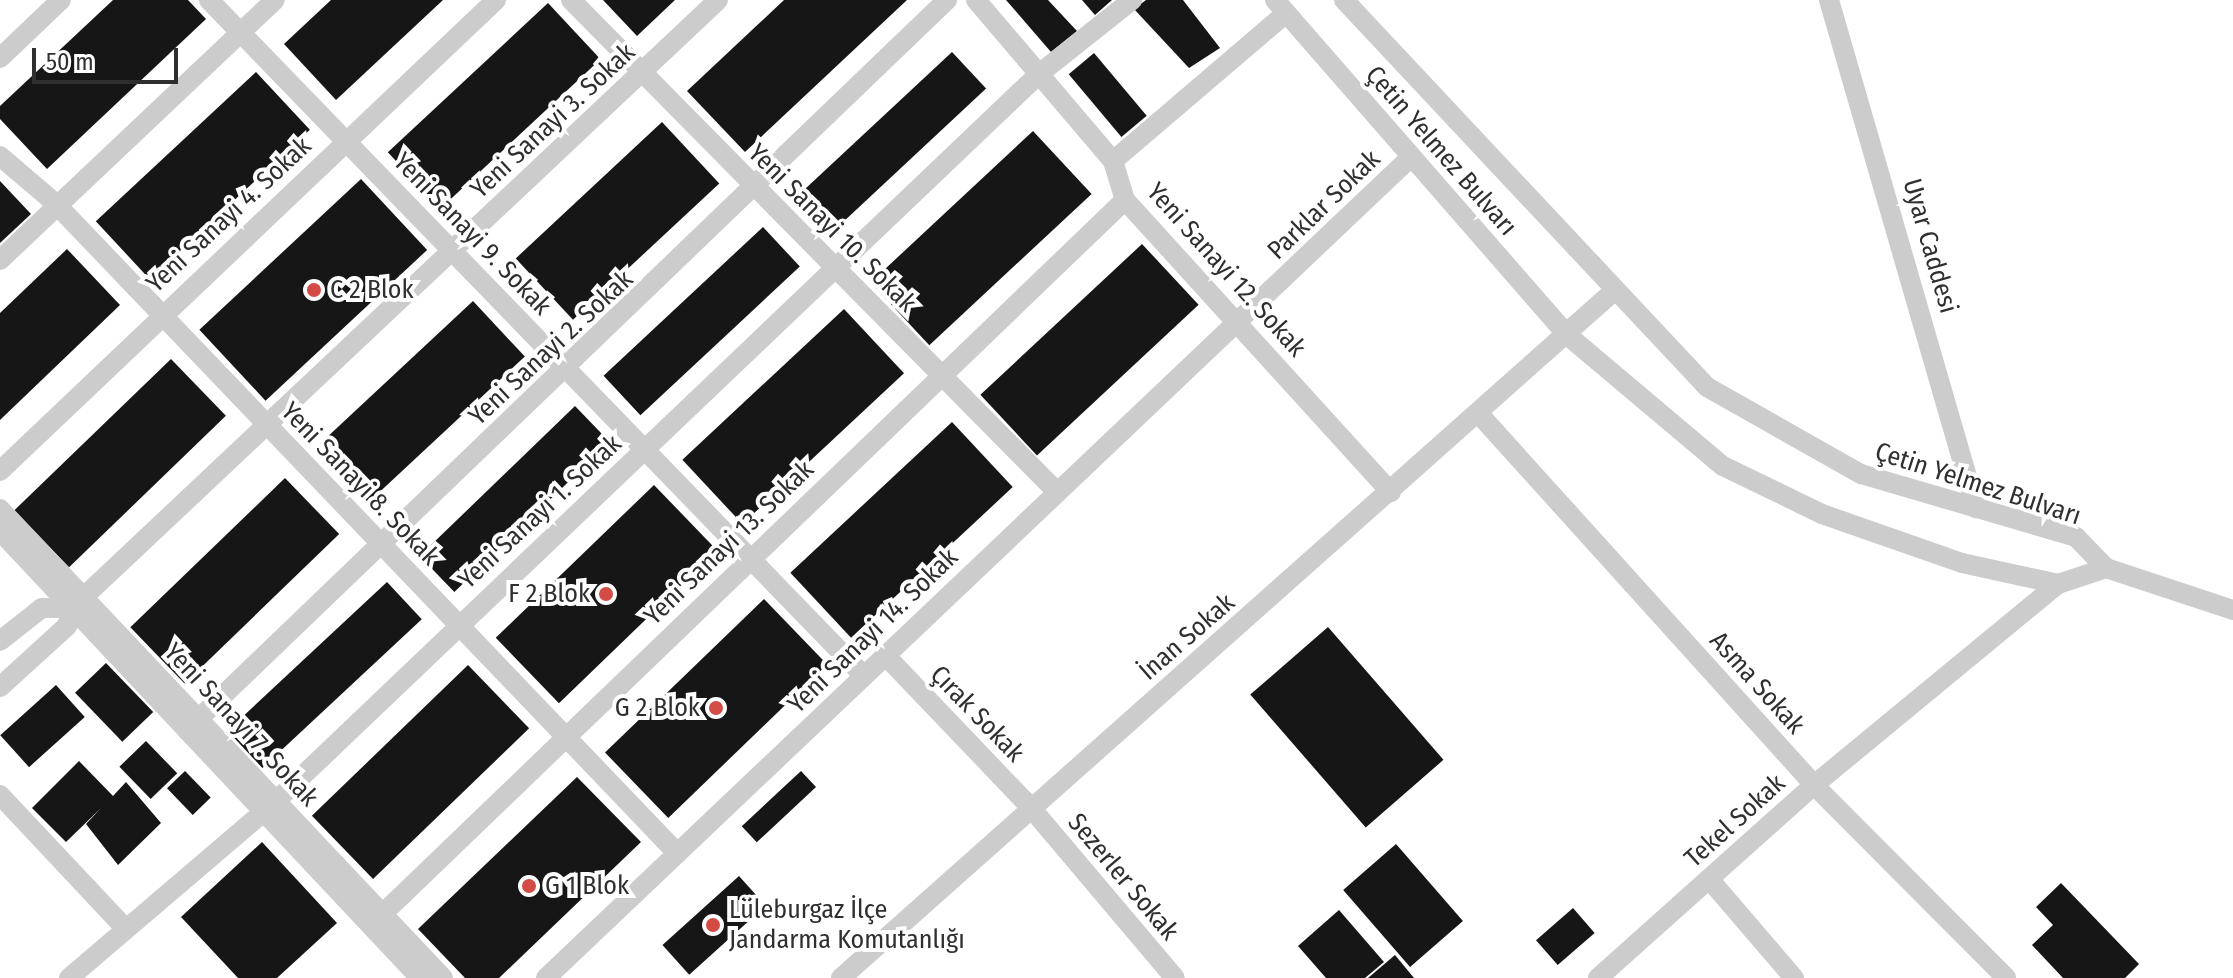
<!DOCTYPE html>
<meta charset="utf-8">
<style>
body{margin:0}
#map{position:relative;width:2233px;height:978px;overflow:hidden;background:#fff;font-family:"Fira Sans Condensed",sans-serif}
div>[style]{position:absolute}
.building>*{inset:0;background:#161616;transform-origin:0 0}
.minor>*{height:20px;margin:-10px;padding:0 10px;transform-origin:10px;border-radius:10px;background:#ccc}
.dots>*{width:22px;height:22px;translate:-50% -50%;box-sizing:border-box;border:4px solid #fff;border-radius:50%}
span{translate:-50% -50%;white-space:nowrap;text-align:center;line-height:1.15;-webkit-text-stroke:8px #fff;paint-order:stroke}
.street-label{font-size:26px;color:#2f2f2f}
.poi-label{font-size:26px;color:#2f2f2f}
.left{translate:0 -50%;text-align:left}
.right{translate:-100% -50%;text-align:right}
.scale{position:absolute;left:32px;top:48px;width:146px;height:36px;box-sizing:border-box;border:4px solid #2f2f2f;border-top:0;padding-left:10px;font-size:24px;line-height:28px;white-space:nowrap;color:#2f2f2f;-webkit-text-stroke:6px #fff;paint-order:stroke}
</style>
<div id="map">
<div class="building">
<i style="clip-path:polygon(113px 0,188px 0,206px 19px,47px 169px,0 119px,0 106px)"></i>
<i style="clip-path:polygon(331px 0,443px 0,336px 100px,284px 44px)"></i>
<i style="clip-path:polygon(603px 0,675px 0,637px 36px)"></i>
<i style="clip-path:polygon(784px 0,907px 0,745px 152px,687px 91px)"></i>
<i style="clip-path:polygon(1006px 0,1048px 0,1077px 31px,1051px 52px)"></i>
<i style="clip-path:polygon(1082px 0,1112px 0,1095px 15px)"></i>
<i style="clip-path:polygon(1146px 0,1183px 0,1220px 48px,1189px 68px,1134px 9px)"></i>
<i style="left:548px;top:3px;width:77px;height:219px;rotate:47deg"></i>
<i style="left:952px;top:52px;width:50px;height:216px;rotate:47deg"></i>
<i style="left:1094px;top:53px;width:82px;height:33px;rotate:50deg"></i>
<i style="left:256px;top:72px;width:79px;height:219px;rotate:47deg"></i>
<i style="left:662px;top:122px;width:84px;height:200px;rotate:47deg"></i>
<i style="left:1033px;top:131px;width:86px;height:222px;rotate:47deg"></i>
<i style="left:361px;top:179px;width:97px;height:221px;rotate:47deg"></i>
<i style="clip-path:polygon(0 181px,31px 214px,0 243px)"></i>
<i style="left:763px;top:227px;width:54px;height:218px;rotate:47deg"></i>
<i style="left:1142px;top:244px;width:83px;height:221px;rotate:47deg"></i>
<i style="clip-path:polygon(67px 249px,120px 305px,0 420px,0 313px)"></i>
<i style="left:473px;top:301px;width:76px;height:214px;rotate:47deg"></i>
<i style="left:844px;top:309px;width:88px;height:221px;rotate:47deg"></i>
<i style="left:171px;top:359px;width:79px;height:218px;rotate:46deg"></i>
<i style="left:575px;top:406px;width:50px;height:216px;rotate:46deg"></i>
<i style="left:952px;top:422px;width:89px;height:221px;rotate:47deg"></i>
<i style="left:285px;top:478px;width:78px;height:215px;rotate:46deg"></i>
<i style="left:654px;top:485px;width:91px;height:220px;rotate:46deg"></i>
<i style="left:387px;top:582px;width:51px;height:218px;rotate:47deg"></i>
<i style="left:764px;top:599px;width:91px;height:221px;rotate:46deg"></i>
<i style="left:1328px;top:627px;width:176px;height:103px;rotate:49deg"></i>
<i style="left:106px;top:663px;width:68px;height:43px;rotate:46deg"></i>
<i style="left:468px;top:665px;width:88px;height:217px;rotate:46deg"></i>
<i style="left:56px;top:685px;width:43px;height:75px;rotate:48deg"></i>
<i style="left:146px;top:741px;width:45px;height:37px;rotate:46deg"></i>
<i style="clip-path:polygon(79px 761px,113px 796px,126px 782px,161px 823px,118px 865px,86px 824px,101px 808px,66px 842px,32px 808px)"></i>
<i style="left:185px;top:771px;width:37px;height:25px;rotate:46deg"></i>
<i style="left:801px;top:771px;width:22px;height:81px;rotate:47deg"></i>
<i style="clip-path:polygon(577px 777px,641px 842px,499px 978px,465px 978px,418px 929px)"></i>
<i style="clip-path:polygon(262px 842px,337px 923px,277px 978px,238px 978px,181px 917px)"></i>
<i style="left:1396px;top:844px;width:102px;height:70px;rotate:49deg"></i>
<i style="left:739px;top:876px;width:40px;height:103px;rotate:48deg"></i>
<i style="clip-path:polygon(2061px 883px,2139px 964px,2125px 978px,2063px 978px,2032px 945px,2053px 925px,2036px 907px)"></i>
<i style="left:1573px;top:908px;width:33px;height:49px;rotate:49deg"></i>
<i style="clip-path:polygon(1339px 910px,1384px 962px,1365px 978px,1326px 978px,1298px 946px)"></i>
<i style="clip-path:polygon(1395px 955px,1414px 978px,1368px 978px)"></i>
</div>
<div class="minor">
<i style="left:209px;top:0;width:941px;rotate:45.9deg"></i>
<i style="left:571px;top:0;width:692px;rotate:45.35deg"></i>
<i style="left:976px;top:0;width:211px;rotate:49.6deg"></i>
<i style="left:1113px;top:161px;width:41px;rotate:72.9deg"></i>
<i style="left:1125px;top:200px;width:395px;rotate:47.7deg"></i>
<i style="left:1275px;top:0;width:443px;rotate:48.9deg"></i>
<i style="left:1566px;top:334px;width:205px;rotate:40.1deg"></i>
<i style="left:1723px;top:466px;width:110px;rotate:25.9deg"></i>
<i style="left:1822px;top:514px;width:148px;rotate:19.3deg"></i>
<i style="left:1962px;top:563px;width:98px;rotate:12.3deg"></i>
<i style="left:2058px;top:584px;width:51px;rotate:-18.4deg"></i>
<i style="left:1344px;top:0;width:531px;rotate:46.83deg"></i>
<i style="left:1707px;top:387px;width:177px;rotate:29.5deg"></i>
<i style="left:1861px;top:474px;width:224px;rotate:16.3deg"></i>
<i style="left:2076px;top:537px;width:43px;rotate:45.9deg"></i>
<i style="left:2106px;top:568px;width:134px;rotate:18.3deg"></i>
<i style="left:1829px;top:0;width:529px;rotate:73.86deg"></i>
<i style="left:0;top:58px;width:84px;rotate:-43.6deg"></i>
<i style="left:0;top:156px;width:72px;rotate:40.5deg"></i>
<i style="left:55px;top:203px;width:900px;rotate:46.26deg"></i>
<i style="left:1113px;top:161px;width:228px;rotate:-40.5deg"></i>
<i style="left:0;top:260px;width:378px;rotate:-43.4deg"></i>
<i style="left:1479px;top:414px;width:500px;rotate:47.9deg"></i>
<i style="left:1814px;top:785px;width:272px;rotate:45.1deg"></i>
<i style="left:0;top:471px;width:684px;rotate:-43.52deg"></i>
<i style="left:0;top:509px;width:645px;rotate:46.63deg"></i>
<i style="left:0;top:531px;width:613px;rotate:46.78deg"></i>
<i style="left:0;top:641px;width:53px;rotate:-38.2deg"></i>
<i style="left:42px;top:608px;width:30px"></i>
<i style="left:885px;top:655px;width:213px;rotate:46.3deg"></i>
<i style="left:1032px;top:809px;width:221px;rotate:49.8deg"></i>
<i style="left:0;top:687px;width:91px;rotate:-42.3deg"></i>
<i style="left:67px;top:626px;width:19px;rotate:-74deg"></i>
<i style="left:72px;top:608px;width:887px;rotate:-43.26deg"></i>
<i style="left:187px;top:730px;width:1054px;rotate:-43.85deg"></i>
<i style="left:0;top:795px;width:180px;rotate:46.8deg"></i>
<i style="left:1710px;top:880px;width:129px;rotate:49.4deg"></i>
<i style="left:371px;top:925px;width:1046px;rotate:-43.88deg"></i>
<i style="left:69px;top:978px;width:272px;rotate:-40.5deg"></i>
<i style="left:276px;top:801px;width:1054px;rotate:-43.62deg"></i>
<i style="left:1039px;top:74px;width:119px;rotate:-38.5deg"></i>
<i style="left:546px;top:978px;width:1193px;rotate:-43.51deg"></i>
<i style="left:841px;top:978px;width:1036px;rotate:-41.63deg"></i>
<i style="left:1598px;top:978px;width:290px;rotate:-41.8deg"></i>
<i style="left:1814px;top:785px;width:316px;rotate:-39.5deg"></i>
</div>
<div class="dots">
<i style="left:314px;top:290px;background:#d24b45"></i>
<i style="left:606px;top:594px;background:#d24b45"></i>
<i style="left:716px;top:708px;background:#d24b45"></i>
<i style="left:529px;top:886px;background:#d24b45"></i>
<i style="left:713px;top:925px;background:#d24b45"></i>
</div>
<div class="street-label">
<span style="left:553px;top:121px;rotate:-43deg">Yeni Sanayi 3. Sokak</span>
<span style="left:1441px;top:151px;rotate:49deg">Çetin Yelmez Bulvarı</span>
<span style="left:1324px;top:205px;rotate:-44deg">Parklar Sokak</span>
<span style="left:229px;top:215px;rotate:-43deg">Yeni Sanayi 4. Sokak</span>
<span style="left:832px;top:228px;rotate:45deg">Yeni Sanayi 10. Sokak</span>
<span style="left:472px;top:234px;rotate:46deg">Yeni Sanayi 9. Sokak</span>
<span style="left:1930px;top:246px;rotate:74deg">Uyar Caddesi</span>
<span style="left:1226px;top:270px;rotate:48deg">Yeni Sanayi 12. Sokak</span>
<span style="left:551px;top:348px;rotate:-43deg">Yeni Sanayi 2. Sokak</span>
<span style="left:360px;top:484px;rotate:46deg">Yeni Sanayi 8. Sokak</span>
<span style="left:1978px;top:484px;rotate:18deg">Çetin Yelmez Bulvarı</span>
<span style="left:540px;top:512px;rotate:-43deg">Yeni Sanayi 1. Sokak</span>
<span style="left:729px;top:543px;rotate:-44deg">Yeni Sanayi 13. Sokak</span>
<span style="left:873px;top:631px;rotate:-44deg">Yeni Sanayi 14. Sokak</span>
<span style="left:1187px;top:637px;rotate:-41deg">İnan Sokak</span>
<span style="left:1757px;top:683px;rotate:48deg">Asma Sokak</span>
<span style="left:977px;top:714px;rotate:46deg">Çırak Sokak</span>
<span style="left:241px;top:725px;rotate:47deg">Yeni Sanayi 7. Sokak</span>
<span style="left:1735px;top:821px;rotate:-42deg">Tekel Sokak</span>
<span style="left:1123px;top:877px;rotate:50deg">Sezerler Sokak</span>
</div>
<div class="poi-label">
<span class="left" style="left:330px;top:290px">C 2 Blok</span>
<span class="right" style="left:590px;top:594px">F 2 Blok</span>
<span class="right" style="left:700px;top:708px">G 2 Blok</span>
<span class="left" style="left:545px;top:886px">G 1 Blok</span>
<span class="left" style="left:729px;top:925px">Lüleburgaz İlçe<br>Jandarma Komutanlığı</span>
</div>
<div class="scale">50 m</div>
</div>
